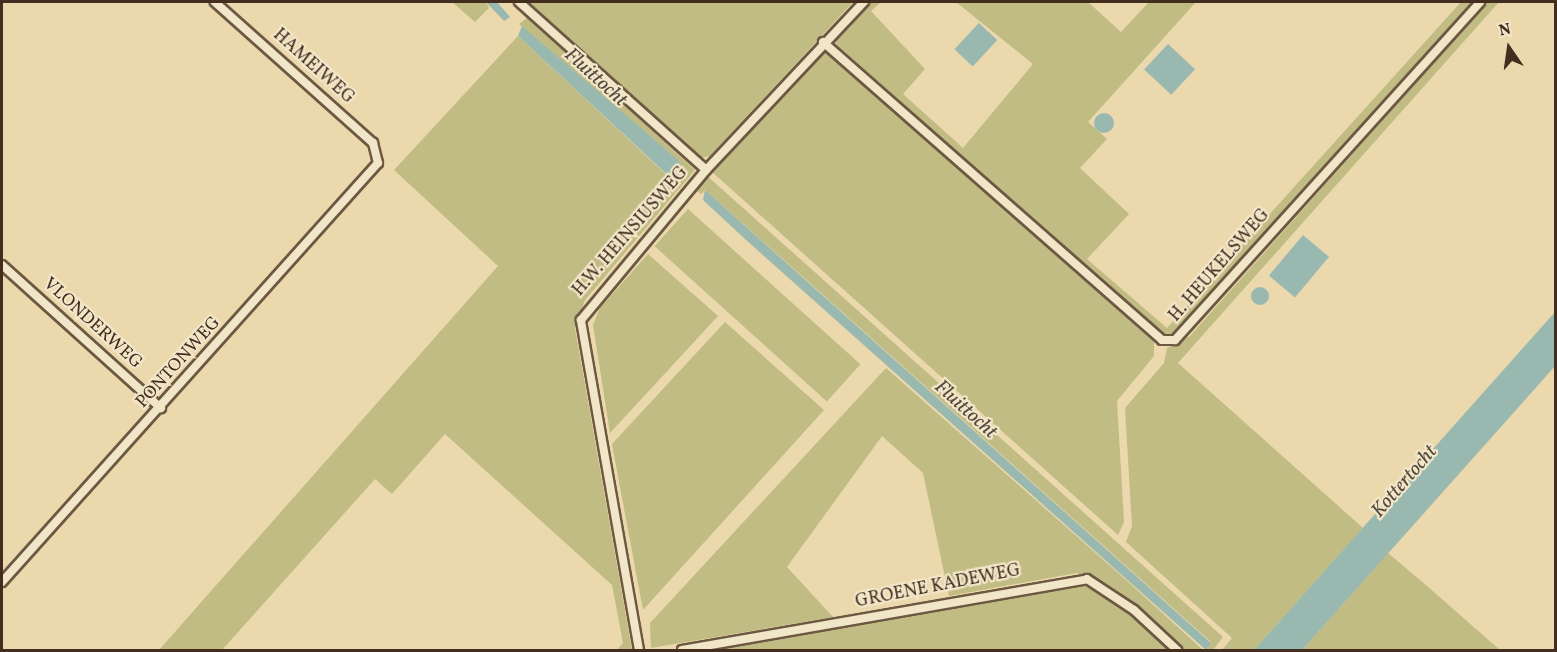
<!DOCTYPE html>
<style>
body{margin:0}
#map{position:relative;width:1557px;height:652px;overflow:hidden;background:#ebd8ac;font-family:Vollkorn,serif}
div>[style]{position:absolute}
.green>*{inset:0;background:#c0bc84;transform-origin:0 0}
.water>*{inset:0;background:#99b9b0;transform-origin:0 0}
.round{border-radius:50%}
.roads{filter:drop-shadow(2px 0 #6d5842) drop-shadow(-2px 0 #6d5842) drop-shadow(0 2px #6d5842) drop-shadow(0 -2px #6d5842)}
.minor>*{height:8px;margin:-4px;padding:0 4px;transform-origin:4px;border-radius:4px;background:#f2e6c9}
span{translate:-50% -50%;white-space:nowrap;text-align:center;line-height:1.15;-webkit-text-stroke:4.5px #f2e6c9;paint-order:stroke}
.street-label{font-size:18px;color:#432d1f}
.water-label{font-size:20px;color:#54493c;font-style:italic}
.frame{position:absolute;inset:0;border:3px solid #432d1f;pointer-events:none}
.north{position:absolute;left:1479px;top:18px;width:60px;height:60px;-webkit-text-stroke:4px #f2e6c9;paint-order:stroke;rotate:347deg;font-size:16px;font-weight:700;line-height:24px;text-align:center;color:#432d1f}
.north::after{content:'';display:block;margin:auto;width:21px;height:27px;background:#432d1f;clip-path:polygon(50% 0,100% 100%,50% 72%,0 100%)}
</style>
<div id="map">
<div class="green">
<i style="clip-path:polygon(452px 2px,486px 2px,489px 8px,475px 22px)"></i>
<i style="clip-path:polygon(522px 2px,853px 2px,710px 156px,700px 158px)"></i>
<i style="clip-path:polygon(869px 2px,881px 2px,871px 11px,925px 69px,903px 94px,963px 148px,1033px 64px,956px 2px,1088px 2px,1121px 32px,1149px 2px,1196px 2px,1088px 122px,1107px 139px,1080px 168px,1129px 214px,1087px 259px,1167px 328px,1461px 2px,1472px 2px,1176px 335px,1165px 337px,836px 44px,837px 32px)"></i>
<i style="clip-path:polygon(1488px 2px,1499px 2px,1178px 363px,1363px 528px,1254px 650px,1222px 650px,1232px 638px,1126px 542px,1132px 526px,1125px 408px,1164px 363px,1167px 348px,1190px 336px)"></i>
<i style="clip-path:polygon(528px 17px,695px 170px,585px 300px,575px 328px,632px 650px,617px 650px,623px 643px,612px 585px,445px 434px,392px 494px,375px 479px,222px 650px,159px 650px,498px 266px,394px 170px,518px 36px,673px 181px,684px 170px,519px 24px)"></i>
<i style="clip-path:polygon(820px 51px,828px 52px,1154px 342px,1154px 356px,1117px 401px,1124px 522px,1118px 535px,711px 171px)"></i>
<i style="clip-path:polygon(705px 174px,1223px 637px,1213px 650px,1206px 650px,1211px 642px,793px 268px,705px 190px,701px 194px,693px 187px)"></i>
<i style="left:688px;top:209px;width:232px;height:50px;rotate:42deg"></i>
<i style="clip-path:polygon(648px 254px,718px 316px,610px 433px,593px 325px,600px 308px)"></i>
<i style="clip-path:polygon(725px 322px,824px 410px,643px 610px,612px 444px)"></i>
<i style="clip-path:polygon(886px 368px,1125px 579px,1203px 650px,1181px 650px,1102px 584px,1077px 573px,949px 596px,923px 473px,882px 436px,787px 567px,833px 617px,651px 648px,650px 623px)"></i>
<i style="clip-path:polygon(1388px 553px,1427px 586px,1500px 650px,1302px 650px)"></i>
<i style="clip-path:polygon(1085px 586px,1111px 599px,1170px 650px,711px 650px)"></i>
</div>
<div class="water">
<i style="clip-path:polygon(486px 2px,497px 2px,510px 17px,504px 21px)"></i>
<i style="left:979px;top:23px;width:25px;height:36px;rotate:43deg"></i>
<i style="clip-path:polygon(522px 26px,678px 160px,684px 170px,674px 181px,518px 36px)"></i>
<i style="left:1168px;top:44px;width:37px;height:35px;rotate:43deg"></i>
<i class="round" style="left:1094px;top:113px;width:20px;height:20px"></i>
<i style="clip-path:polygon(705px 190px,1211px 643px,1206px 650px,745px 239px,703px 200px)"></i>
<i style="left:1303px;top:235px;width:34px;height:53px;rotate:40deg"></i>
<i class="round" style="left:1251px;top:287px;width:18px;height:18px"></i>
<i style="clip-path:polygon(1555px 312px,1555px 366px,1540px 383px,1302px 650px,1254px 650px)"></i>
</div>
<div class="roads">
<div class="minor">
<i style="left:519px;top:2px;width:251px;rotate:41.9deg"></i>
<i style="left:823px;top:42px;width:451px;rotate:41.3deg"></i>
<i style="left:1162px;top:340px;width:13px"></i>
<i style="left:1175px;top:340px;width:455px;rotate:-47.9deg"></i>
<i style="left:2px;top:265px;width:214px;rotate:42deg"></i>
<i style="left:2px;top:582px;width:563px;rotate:-48.1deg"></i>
<i style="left:378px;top:163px;width:21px;rotate:-104deg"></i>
<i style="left:373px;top:143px;width:212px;rotate:-138.3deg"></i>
<i style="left:639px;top:650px;width:335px;rotate:-100deg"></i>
<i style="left:581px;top:320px;width:195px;rotate:-50.2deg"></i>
<i style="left:706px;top:170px;width:231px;rotate:-46.8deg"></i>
<i style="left:682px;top:650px;width:411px;rotate:-9.9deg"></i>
<i style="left:1087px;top:579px;width:56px;rotate:33.4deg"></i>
<i style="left:1134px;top:610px;width:59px;rotate:42.9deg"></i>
</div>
</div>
<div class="street-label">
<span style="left:313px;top:67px;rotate:42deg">HAMEIWEG</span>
<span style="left:631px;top:232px;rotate:-49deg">H.W. HEINSIUSWEG</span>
<span style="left:1220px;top:266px;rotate:-49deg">H. HEUKELSWEG</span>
<span style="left:92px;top:324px;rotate:42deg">VLONDERWEG</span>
<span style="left:179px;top:363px;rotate:-48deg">PONTONWEG</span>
<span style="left:938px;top:587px;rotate:-11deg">GROENE KADEWEG</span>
</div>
<div class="water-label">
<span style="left:595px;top:78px;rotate:42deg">Fluittocht</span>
<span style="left:965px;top:410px;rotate:42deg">Fluittocht</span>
<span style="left:1405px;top:482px;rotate:-49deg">Kottertocht</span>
</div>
<div class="frame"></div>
<div class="north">N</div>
</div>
